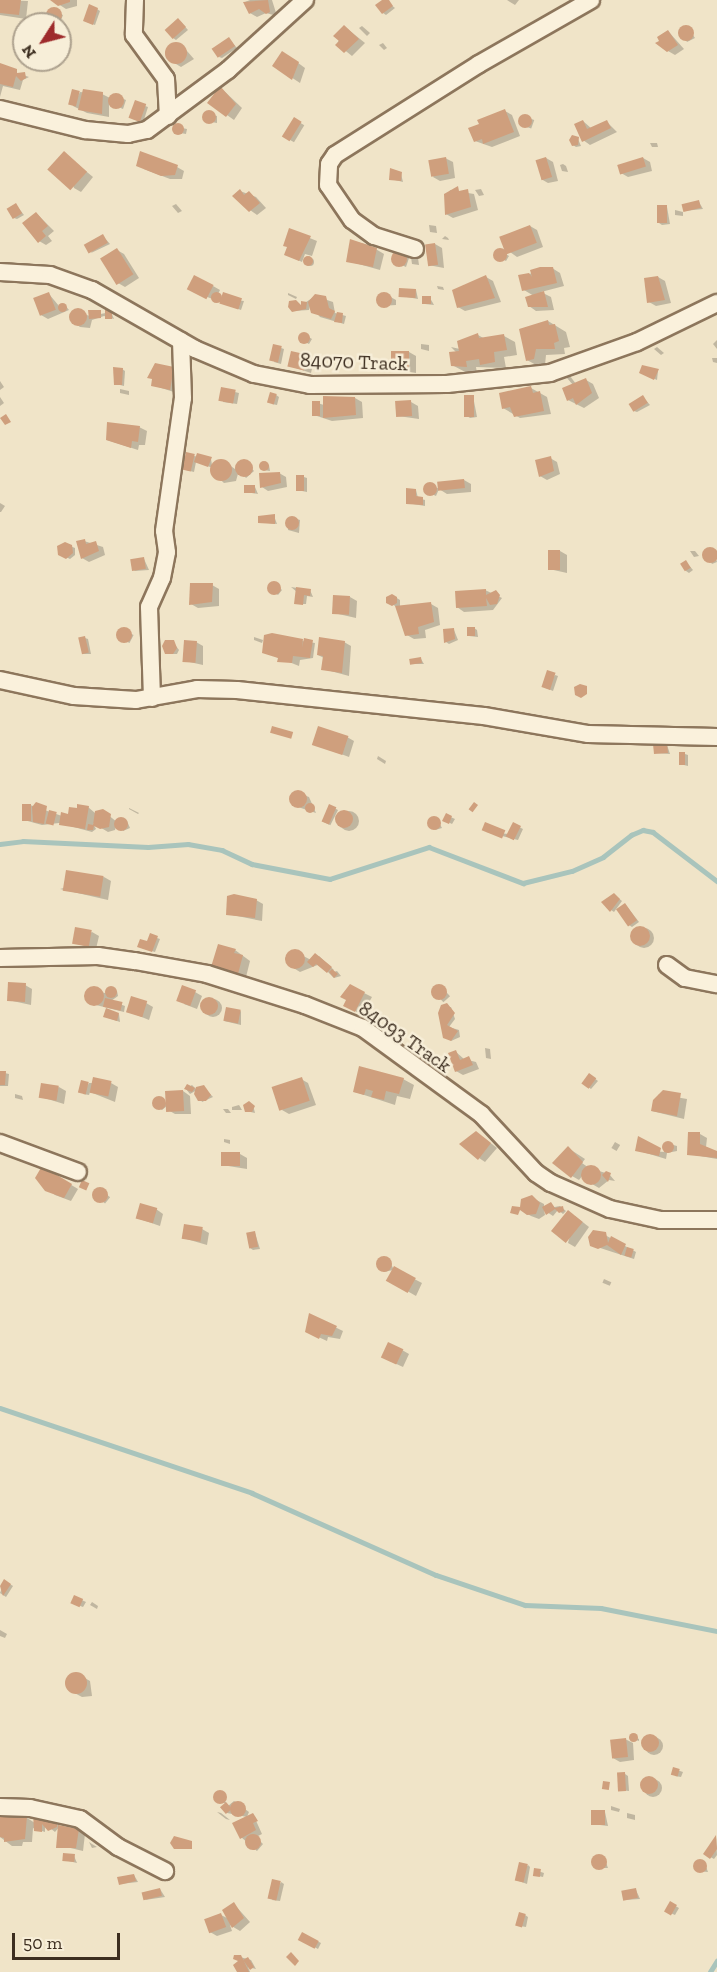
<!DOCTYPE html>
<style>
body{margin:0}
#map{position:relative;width:717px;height:1972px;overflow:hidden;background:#f0e4c8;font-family:"Zilla Slab",serif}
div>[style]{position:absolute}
.shadow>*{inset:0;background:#0003;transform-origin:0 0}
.round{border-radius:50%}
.stream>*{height:4.5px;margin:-2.25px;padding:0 2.25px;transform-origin:2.25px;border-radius:2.25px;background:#a9c4bc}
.building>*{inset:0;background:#cf9f7d;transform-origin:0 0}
.roads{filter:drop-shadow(2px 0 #8d765c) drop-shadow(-2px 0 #8d765c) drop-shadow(0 2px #8d765c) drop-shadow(0 -2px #8d765c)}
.minor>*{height:16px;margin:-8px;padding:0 8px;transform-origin:8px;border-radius:8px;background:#faf1dc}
span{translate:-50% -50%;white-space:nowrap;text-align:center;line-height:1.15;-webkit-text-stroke:5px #f7eed8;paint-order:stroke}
.street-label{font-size:20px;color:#3d2e20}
.north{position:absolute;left:12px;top:12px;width:60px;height:60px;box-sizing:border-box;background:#f7eed8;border:2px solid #ada18e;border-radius:50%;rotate:234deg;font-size:16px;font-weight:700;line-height:24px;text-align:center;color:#3d2e20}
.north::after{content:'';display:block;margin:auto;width:21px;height:27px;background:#9e2a2b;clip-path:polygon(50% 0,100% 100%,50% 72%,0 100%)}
.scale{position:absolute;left:12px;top:1933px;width:108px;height:27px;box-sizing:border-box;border:3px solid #3d2e20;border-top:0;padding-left:8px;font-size:18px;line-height:21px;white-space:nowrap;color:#3d2e20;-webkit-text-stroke:4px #f7eed8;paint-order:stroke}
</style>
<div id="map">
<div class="shadow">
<i style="clip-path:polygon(0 0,28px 1px,26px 19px,0 15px)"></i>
<i style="clip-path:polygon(52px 0,77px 0,77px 6px,66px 9px)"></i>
<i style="clip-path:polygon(250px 0,272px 0,277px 16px,266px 13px,257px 17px,250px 13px,245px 2px)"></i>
<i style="clip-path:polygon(385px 0,395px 8px,386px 15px,383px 13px)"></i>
<i style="clip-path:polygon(507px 0,519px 0,515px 5px)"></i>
<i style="clip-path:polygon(97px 9px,100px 11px,95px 25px,87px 22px)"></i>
<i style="clip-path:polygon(52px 10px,63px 15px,60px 23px,48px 17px)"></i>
<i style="clip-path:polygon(181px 22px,188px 30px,176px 40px,173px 38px)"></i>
<i style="clip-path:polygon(362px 26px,370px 33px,367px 36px,359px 28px)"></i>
<i style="clip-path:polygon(345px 27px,365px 43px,352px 56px,337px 44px)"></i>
<i style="clip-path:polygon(688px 28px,695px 38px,687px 42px,680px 32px)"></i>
<i style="clip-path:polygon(668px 31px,684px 49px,675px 55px,668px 51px)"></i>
<i style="clip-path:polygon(229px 39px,237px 48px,222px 58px,219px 57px)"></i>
<i style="clip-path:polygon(180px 43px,194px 59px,181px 67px,166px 58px,165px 52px)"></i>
<i style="clip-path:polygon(383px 43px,387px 48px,384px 50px,379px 45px)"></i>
<i style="clip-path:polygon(290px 57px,305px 68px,300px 83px,274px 66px)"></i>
<i style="clip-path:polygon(0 67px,29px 77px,23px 80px,20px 90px,3px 86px,0 97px)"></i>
<i style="clip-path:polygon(221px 88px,242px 108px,234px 120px,210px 103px)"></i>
<i style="clip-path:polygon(80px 92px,102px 94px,112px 99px,114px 95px,126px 100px,123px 109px,109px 103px,109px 117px,87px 113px,73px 106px)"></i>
<i style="clip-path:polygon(145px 106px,148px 107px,143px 123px,133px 119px)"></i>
<i style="clip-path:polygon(505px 111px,512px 115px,520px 136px,492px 147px,475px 141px)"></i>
<i style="clip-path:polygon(206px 113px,217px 116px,217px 123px,206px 121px)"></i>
<i style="left:523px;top:116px;width:12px;height:9px;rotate:20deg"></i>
<i style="left:294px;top:119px;width:12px;height:20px;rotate:31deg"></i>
<i style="clip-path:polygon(583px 121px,592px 129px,607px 122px,617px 132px,590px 145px,583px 140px)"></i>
<i style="clip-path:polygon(173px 126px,187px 129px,186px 134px,175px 132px)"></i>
<i style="clip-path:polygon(578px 139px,581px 146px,576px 147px,573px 145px)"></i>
<i style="clip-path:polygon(650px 143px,657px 143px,658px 147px,652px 147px)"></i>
<i style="clip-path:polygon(64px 153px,93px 177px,81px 192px,74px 188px)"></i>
<i style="clip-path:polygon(445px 158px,453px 162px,455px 178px,440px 181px,433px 177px)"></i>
<i style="clip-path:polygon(546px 158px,553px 162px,558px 181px,548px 183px,541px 179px)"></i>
<i style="clip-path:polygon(643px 158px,650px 162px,652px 171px,628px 177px,621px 173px)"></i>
<i style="clip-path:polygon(563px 164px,566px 166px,568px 172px,562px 171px,560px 165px)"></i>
<i style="clip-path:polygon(177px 167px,184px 171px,182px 179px,170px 179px,144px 169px)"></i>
<i style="clip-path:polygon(401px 174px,403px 182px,391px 179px)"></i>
<i style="clip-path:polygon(481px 189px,484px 195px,479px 196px,475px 190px)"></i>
<i style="clip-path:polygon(450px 190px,474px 194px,478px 210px,453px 218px,446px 214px)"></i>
<i style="clip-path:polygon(240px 191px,256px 197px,266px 208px,257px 215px,250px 210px)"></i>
<i style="clip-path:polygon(699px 202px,703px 209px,684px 211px)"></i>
<i style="clip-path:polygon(176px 204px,182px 211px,178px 213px,172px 206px)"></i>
<i style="clip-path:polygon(16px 205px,24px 215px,17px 219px,14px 218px)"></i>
<i style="clip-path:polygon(667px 207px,670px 224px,662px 225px,659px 223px)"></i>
<i style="clip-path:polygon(675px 210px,683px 212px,683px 216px,675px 215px)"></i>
<i style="clip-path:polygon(36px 213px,54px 231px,48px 236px,52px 241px,46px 245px,39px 241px)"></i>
<i style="clip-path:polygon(429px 225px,436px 226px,437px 233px,430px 232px)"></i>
<i style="clip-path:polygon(530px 226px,537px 230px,543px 247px,517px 257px,510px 252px)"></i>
<i style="clip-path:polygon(290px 230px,317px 241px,312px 256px,305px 254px,302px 262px,289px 256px)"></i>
<i style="clip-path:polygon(103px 236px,110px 244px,91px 253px)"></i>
<i style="clip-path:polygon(445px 236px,448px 238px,449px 240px,442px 239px)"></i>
<i style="clip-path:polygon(352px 241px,369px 245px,384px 254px,380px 270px,348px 261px)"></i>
<i style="clip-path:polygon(435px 244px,442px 248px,444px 268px,428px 265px)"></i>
<i style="clip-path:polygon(117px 250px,124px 254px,139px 278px,125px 287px,118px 283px)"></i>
<i style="clip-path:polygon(500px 250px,509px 256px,506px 261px,495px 255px)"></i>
<i style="clip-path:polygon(397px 253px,409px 258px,406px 267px,393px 261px)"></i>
<i style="clip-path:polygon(411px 257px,418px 258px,419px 265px,412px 264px)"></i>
<i class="round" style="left:306px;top:258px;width:8px;height:8px"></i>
<i style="clip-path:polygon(552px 268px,560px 273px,564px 286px,541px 292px,551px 297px,554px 310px,536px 311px,529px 306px,534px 296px,524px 290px,529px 274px)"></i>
<i style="clip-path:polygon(486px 277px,493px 281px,501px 302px,465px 311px,458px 307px)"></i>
<i style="clip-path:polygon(658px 277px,665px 281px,671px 303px,656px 306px,649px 302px)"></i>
<i style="clip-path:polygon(213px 286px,220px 290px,218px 294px,223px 299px,244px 301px,241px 310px,197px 293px)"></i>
<i style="clip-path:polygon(437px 286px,443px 287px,444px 290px,438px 289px)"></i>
<i style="clip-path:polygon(416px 290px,418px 299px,401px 296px)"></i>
<i style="clip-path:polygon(288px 293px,297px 297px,296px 299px,288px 295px)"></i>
<i style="clip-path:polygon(49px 294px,59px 306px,65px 305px,69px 310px,48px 319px,41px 315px)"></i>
<i style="clip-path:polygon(387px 295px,396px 300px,396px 305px,381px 306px,379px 296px)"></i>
<i style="clip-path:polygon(315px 296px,333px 302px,335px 313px,346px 316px,344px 324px,320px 317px,310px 305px,309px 310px,293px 311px)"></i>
<i style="clip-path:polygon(430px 298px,434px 305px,425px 304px)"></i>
<i style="clip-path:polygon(74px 311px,90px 316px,111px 312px,114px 319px,104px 316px,92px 320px,90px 328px,80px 327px,73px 322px)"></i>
<i style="clip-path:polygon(548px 321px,566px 332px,570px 347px,564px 348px,565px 354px,546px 355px,545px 365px,538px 366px,527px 360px)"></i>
<i style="clip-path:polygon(302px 333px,312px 339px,309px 344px,299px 339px)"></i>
<i style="clip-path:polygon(478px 335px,485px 339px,504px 336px,515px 342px,517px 355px,504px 357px,506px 368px,476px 367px,477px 373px,469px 374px,452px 365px,457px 353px,451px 347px,460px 349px)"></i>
<i style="clip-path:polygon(717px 340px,717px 349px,713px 344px)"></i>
<i style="clip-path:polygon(421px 344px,429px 345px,429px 351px,421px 349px)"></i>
<i style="clip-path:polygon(657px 347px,664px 353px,661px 355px,654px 349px)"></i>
<i style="clip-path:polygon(281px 348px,284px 349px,281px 364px,274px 362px)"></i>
<i style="clip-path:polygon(409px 352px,416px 356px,416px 373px,393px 369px)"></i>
<i style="clip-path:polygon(307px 356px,314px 360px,311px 373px,290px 366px)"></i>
<i style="clip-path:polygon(712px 358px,717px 358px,717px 363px,713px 362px)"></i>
<i style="clip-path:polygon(122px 369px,125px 371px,124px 386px,116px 384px)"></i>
<i style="clip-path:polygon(173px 369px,180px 373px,177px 393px,152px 385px)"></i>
<i style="clip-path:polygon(658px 371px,657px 380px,644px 374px)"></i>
<i style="clip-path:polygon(570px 376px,576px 384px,586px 380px,593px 384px,599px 398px,584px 408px,568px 400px,573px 385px,567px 378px)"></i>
<i style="clip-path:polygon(0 381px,4px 387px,0 390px)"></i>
<i style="clip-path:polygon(531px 388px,547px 397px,551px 414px,520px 418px,503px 408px)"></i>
<i style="clip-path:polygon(120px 389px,129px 391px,129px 395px,120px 393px)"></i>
<i style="clip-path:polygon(222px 389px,239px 393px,237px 404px,223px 402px)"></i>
<i style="clip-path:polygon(276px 395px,279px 397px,277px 405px,272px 404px)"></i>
<i style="clip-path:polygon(473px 396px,477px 417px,470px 418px,467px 416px)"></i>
<i style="clip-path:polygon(0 397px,4px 403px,0 406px)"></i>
<i style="clip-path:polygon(643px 397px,650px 405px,637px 412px,634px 411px)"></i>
<i style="clip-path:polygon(355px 398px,362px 402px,363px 418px,332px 421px,314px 415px,314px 402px,324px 405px)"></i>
<i style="clip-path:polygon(411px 402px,418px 406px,419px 419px,398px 416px)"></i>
<i style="clip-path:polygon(139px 427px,147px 431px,145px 445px,139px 445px,138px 450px,107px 440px)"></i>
<i style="clip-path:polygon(194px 456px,211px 459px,212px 465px,225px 462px,235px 469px,245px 461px,254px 471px,246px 478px,239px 470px,236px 481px,224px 483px,212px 472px,213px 468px,196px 462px,194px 472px,186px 470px)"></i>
<i style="clip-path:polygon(550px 458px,557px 462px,560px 474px,547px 480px,540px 476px)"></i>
<i style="clip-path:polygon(262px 464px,269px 465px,270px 471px,263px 470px)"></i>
<i style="clip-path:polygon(279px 473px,286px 477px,287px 487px,268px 491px,262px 487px)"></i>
<i style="clip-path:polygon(304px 477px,307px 478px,307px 492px,297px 490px)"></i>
<i style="clip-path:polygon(464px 480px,471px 484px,471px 492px,447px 494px,439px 489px,436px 496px,425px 491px,428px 484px,440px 489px)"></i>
<i style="clip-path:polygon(255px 487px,258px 494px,246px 492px)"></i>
<i style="clip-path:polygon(416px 490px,418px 498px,425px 500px,425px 506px,407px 503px)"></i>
<i style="clip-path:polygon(0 503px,5px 506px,1px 512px,0 512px)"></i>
<i style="clip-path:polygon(274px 516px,277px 524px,259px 522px)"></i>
<i style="clip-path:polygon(290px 517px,300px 520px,299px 533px,288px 530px)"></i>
<i style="clip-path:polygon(84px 541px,103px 547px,105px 555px,89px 562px,82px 558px)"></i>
<i style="clip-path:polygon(65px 544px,75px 548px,75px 555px,70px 559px,60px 554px)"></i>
<i style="clip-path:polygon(713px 549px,717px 562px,712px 564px,705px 553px)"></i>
<i style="clip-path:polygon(560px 551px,567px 555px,567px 573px,549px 569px)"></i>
<i style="clip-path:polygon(690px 551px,695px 551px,699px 556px,694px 557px)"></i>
<i style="clip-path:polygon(144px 559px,149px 570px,134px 571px)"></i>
<i style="clip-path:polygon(686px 562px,693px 570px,689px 573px,686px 571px)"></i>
<i style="clip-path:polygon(274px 583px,282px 590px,278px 595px,269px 588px)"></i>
<i style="clip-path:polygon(212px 585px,219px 589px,219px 606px,198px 608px,191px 604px)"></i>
<i style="clip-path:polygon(291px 587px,310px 590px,313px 597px,307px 596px,306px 604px,297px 604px,297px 592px)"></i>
<i style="clip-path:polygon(485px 590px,502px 598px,493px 610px,464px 612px,457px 607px)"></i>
<i style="clip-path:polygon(392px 595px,400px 600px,400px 607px,431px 604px,438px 608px,440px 625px,425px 630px,426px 638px,414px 639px,407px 635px,397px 607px,388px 602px)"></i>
<i style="clip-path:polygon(350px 597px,357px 601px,356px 618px,334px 613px)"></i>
<i style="clip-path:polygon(474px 628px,477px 630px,478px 637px,469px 636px)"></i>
<i style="left:122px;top:629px;width:13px;height:9px;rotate:27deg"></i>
<i style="clip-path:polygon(454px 630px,458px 640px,449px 644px,446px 642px)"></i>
<i style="clip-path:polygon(254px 637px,263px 640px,262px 643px,254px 640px)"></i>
<i style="clip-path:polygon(85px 638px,88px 639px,91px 654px,83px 654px)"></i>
<i style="clip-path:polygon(302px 641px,315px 643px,313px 658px,300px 660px,299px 666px,264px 652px)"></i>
<i style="clip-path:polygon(173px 642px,179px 650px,177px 654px,169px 654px,166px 653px)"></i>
<i style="clip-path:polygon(196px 642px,203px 646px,203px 665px,185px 661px)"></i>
<i style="clip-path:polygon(344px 642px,351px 646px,349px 676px,323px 669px,324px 658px,318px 655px)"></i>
<i style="clip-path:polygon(421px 659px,424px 664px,411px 664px)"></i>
<i style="clip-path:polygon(555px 675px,558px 676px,553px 691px,546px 688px)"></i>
<i style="clip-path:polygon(347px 737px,354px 741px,349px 757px,314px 744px)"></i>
<i style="clip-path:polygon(667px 745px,670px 754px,655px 753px)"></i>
<i style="clip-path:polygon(685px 754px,688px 755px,688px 766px,680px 764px)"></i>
<i style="clip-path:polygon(378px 756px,386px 761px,385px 764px,377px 759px)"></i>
<i style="clip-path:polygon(295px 792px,309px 797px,316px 813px,295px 806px,291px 797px)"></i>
<i style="clip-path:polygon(30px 805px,62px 816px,88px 807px,95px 813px,103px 811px,117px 822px,127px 821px,130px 828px,123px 831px,117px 822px,115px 830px,108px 832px,93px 823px,96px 829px,92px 832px,59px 823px,42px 825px,24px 820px)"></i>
<i style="left:330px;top:806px;width:9px;height:17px;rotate:27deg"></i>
<i style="clip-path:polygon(129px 808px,139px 813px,138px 814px,129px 809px)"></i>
<i class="round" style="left:339px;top:811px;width:20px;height:20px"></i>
<i style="clip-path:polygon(446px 815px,455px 819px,452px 824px,444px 820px)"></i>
<i style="clip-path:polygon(437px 819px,442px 828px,435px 830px,430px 821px)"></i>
<i style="clip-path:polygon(513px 824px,523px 829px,518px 840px,486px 832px,509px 834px)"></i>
<i style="clip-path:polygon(104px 877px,111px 881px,108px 900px,60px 889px)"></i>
<i style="clip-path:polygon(617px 897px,622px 901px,614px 912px,611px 910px)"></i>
<i style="clip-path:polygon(256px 900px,263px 904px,262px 921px,227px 914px)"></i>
<i style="clip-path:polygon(625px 904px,639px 922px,632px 927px,629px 925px)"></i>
<i class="round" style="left:634px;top:928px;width:20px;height:20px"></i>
<i style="clip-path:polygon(92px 932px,99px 936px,96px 949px,74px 943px)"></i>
<i style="clip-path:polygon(157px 938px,160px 939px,155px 952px,142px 948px)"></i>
<i style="clip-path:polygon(235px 950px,250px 961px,246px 977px,213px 966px)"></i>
<i style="clip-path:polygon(292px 950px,311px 960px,319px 956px,334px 970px,331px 973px,337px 971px,341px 976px,334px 978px,320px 964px,300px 972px,287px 964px,285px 958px)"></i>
<i style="clip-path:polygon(25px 985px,32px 989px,31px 1005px,8px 1000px)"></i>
<i style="left:440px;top:985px;width:15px;height:9px;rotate:48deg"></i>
<i style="clip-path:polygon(350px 986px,372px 997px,362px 1015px,345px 1005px)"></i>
<i style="clip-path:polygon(88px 989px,109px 994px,109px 989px,117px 991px,118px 996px,111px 1001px,125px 1006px,124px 1012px,88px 1003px,85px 996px)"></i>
<i style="clip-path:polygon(195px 992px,202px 996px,197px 1009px,184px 1004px)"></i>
<i class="round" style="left:204px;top:999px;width:18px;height:18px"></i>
<i style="clip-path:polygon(146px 1003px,153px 1007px,149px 1020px,127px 1011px)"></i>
<i style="clip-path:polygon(451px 1007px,455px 1019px,449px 1027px,459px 1030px,460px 1037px,451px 1041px,441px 1008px)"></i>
<i style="clip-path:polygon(241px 1011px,241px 1025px,224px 1021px)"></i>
<i style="clip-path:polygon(119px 1014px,120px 1022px,108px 1018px)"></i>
<i style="clip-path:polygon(485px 1048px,490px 1049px,491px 1059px,486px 1058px)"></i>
<i style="clip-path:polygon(456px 1052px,464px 1059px,476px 1062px,479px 1069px,463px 1075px,456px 1071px)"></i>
<i style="clip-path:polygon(0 1072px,9px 1074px,8px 1086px,0 1086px)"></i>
<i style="clip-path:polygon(590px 1075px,598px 1081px,591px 1089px,584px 1084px)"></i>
<i style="clip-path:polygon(301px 1079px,308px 1083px,316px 1105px,289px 1114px,282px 1110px)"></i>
<i style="clip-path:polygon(403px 1079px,414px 1085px,410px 1099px,397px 1096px,395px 1105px,355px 1092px)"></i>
<i style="clip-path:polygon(89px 1083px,111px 1083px,118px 1087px,115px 1102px,90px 1092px,89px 1095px,83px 1094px)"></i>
<i style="clip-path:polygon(192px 1085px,196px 1089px,203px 1086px,213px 1097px,202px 1102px,197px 1090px,190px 1094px,186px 1089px)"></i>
<i style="clip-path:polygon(59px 1087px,66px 1091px,64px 1104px,41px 1097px)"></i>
<i style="clip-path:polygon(183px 1091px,190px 1096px,191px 1114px,175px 1114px,168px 1110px)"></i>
<i style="clip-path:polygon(15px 1094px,22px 1096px,23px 1100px,15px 1098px)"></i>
<i style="clip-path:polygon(659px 1094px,687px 1099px,684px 1119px,652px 1111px)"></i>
<i style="clip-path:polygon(159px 1098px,168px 1105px,162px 1110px,154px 1103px)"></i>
<i style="clip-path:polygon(239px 1105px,242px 1110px,232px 1110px,232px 1107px)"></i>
<i style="clip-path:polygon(253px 1105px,255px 1113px,246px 1111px)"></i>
<i style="clip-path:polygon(223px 1109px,228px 1109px,231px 1113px,226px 1113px)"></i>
<i style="clip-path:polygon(700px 1134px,707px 1138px,706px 1147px,717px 1152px,717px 1159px,689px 1154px)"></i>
<i style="clip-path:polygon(483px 1137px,497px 1148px,485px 1162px,479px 1158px)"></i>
<i style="clip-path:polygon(224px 1139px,230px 1140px,230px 1144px,224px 1142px)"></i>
<i style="left:615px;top:1142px;width:6px;height:7px;rotate:31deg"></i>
<i style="clip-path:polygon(666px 1143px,677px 1146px,677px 1151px,667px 1153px,666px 1159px,636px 1150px,665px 1152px)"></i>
<i style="clip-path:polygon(568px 1148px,585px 1159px,582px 1163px,589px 1168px,609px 1174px,615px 1181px,609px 1180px,599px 1188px,585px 1180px,583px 1175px,579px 1180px,572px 1176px)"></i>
<i style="clip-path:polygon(240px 1154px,247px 1158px,247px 1169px,222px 1165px)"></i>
<i style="clip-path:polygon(43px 1168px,78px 1189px,71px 1201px,55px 1195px,37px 1178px)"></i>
<i style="left:100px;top:1189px;width:13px;height:8px;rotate:39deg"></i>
<i style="clip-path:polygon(529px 1196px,544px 1204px,544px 1209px,560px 1206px,566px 1211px,563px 1214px,558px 1210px,553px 1216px,544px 1210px,545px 1215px,539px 1219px,531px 1216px,524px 1212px)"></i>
<i style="clip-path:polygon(156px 1209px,163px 1214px,160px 1226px,137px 1218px)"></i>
<i style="clip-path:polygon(575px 1216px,589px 1227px,575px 1247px,568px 1243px)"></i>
<i style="clip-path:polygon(202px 1229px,209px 1233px,207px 1245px,183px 1238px)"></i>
<i style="clip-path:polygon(255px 1233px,260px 1249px,253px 1250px,250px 1248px)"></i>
<i style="clip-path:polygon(605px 1235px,636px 1252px,634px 1259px,591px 1245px)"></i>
<i style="clip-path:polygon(388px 1258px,393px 1268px,422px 1283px,416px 1296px,388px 1280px,393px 1270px,384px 1272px,378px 1261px)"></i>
<i style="left:604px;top:1279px;width:8px;height:4px;rotate:23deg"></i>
<i style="clip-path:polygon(310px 1315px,343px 1331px,340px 1339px,328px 1337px,327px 1341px,314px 1335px)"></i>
<i style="clip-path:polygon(402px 1350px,409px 1354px,403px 1367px,390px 1361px)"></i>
<i style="clip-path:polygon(5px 1581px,13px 1586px,6px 1597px,0 1593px)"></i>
<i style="clip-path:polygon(75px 1597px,86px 1602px,83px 1607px,75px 1604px)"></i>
<i style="clip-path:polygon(92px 1602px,98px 1606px,97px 1609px,90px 1605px)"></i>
<i style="clip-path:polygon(0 1630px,7px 1634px,5px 1638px,0 1636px)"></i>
<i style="clip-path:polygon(76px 1673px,90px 1681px,92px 1696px,82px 1697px,67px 1689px,69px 1675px)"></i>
<i style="clip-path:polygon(631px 1735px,639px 1739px,639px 1741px,630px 1738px)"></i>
<i class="round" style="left:645px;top:1737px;width:18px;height:18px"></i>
<i style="clip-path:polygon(625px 1739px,633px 1743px,634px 1760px,620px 1762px,613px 1758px)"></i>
<i style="clip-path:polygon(674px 1769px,683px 1772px,681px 1777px,675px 1776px)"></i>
<i style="clip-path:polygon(625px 1774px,628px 1776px,629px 1791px,620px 1790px)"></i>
<i class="round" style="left:644px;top:1779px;width:18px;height:18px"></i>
<i style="clip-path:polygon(220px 1793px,228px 1806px,234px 1801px,249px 1812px,247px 1817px,227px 1813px,222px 1807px,226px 1804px,215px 1798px)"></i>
<i style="clip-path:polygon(611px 1806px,620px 1809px,619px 1812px,611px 1810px)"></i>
<i style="clip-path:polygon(217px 1812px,221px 1813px,230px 1820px,226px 1819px)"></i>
<i style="clip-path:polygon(605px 1812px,608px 1826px,592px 1824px)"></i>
<i style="clip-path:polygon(627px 1813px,635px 1815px,635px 1820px,627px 1818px)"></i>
<i style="clip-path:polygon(35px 1814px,60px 1826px,55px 1832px,45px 1824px,45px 1832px,33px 1828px,32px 1842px,23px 1842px,22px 1846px,12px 1846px,0 1837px,0 1816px,27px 1818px,35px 1823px)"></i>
<i style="clip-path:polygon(253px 1814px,262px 1834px,256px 1837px,263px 1844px,257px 1851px,241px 1837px)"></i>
<i style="clip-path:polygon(78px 1830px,85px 1834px,83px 1851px,62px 1846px)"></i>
<i style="clip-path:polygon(716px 1837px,717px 1855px,714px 1859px,705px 1854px)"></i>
<i style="clip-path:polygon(89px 1842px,92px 1844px,97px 1847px,92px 1848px)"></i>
<i style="clip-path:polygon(74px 1856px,77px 1863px,64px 1860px)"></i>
<i style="clip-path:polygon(604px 1857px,608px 1868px,596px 1868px,594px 1858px)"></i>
<i style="clip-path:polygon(704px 1861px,708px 1872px,696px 1871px,696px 1862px)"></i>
<i style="clip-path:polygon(528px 1865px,530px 1867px,527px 1884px,516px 1880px)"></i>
<i style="clip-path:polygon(535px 1870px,544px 1873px,543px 1877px,534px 1875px)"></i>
<i style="clip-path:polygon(134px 1875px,138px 1882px,120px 1884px)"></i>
<i style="clip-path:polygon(281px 1882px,284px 1884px,280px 1901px,272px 1900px)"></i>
<i style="clip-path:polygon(160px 1889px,165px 1897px,145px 1900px)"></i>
<i style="clip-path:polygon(636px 1890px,640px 1899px,624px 1900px)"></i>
<i style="clip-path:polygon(670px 1903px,679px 1908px,675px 1915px,666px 1911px)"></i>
<i style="clip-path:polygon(234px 1904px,250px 1922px,240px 1931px,230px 1925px,232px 1931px,217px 1936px,210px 1932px,221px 1915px,229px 1919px)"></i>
<i style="clip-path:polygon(525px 1915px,528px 1917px,526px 1927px,520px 1926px)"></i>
<i style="clip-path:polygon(303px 1934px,321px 1943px,318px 1949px,300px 1939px)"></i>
<i style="clip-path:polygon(240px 1957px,251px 1960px,256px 1969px,248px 1967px,250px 1972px,239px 1972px)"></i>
</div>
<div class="stream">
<i style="left:0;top:844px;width:23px;rotate:-7deg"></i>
<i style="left:23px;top:841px;width:125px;rotate:2.7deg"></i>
<i style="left:148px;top:847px;width:40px;rotate:-4.3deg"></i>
<i style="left:188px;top:844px;width:35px;rotate:10deg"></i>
<i style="left:222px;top:850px;width:33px;rotate:25deg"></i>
<i style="left:252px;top:864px;width:79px;rotate:10.9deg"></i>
<i style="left:330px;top:879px;width:104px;rotate:-17.9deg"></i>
<i style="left:429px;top:847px;width:101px;rotate:21deg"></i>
<i style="left:523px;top:883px;width:50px;rotate:-13.8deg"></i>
<i style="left:572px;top:871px;width:34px;rotate:-24deg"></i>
<i style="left:603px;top:857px;width:36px;rotate:-38deg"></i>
<i style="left:631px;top:835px;width:13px;rotate:-23deg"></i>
<i style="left:643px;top:830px;width:10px;rotate:11deg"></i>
<i style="left:653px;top:832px;width:81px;rotate:37.4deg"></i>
<i style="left:0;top:1408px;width:266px;rotate:18.6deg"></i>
<i style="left:252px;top:1493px;width:201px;rotate:24deg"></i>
<i style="left:436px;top:1575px;width:94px;rotate:18.6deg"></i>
<i style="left:525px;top:1605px;width:76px;rotate:2.3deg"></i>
<i style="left:601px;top:1608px;width:118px;rotate:11.2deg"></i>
<i style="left:710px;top:1972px;width:13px;rotate:-58deg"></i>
</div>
<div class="building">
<i style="clip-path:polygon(0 0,21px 0,19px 15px,0 13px)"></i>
<i style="clip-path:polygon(50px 0,70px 0,70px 2px,58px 6px)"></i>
<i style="clip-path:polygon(268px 0,270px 12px,266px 14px,259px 9px,249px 14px,243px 2px)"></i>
<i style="clip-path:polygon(382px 0,389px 0,393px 6px,382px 14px,375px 5px)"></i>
<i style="clip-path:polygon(89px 4px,98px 8px,93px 25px,83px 21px)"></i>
<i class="round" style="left:46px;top:7px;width:16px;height:16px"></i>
<i style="left:178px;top:18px;width:12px;height:18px;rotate:48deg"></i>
<i style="clip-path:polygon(344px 25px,359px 39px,344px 53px,335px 45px,339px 41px,333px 36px)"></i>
<i class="round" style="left:678px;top:25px;width:16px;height:16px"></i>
<i style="clip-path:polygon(668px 30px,678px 45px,667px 52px,655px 43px,659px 41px,657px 37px)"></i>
<i style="left:229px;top:37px;width:11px;height:21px;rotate:56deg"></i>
<i class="round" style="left:165px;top:42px;width:22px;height:22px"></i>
<i style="clip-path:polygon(282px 51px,299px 62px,292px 80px,272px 66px)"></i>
<i style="clip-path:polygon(0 63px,17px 69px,17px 73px,25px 72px,26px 78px,21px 81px,16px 76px,13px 87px,0 84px)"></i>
<i style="clip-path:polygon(220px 86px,236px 104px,226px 117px,207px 103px)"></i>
<i style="left:72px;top:89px;width:8px;height:16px;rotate:14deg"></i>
<i style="clip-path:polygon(83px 89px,103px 92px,102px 114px,78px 110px)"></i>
<i class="round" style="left:108px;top:93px;width:16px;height:16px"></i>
<i style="left:135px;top:100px;width:12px;height:19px;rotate:20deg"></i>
<i style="clip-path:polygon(505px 109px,514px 132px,483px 144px,482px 139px,474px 142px,468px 128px,479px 124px,477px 120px)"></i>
<i class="round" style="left:202px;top:110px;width:14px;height:14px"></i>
<i class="round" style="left:518px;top:114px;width:14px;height:14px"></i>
<i style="left:294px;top:117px;width:9px;height:23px;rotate:32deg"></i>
<i style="clip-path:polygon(583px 120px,587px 129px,607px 120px,611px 128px,582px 142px,574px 124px)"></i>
<i class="round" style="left:172px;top:123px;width:12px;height:12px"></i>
<i style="clip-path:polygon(572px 135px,579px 137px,578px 145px,572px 146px,569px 140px)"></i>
<i style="left:64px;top:151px;width:31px;height:25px;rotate:42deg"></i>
<i style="clip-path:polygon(140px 151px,178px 165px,175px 175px,161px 176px,136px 166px)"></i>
<i style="left:446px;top:157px;width:17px;height:18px;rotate:80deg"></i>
<i style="left:546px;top:157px;width:21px;height:11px;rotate:73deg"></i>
<i style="left:643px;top:157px;width:10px;height:27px;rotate:73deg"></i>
<i style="clip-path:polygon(390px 168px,402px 172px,401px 181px,389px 180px)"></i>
<i style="clip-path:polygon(458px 186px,459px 191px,468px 189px,471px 207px,445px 215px,444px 194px)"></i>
<i style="clip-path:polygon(240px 189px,244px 195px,249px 191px,260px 203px,249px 212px,232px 196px)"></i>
<i style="left:699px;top:200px;width:8px;height:18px;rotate:76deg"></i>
<i style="left:16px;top:203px;width:12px;height:11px;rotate:59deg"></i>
<i style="left:667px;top:205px;width:18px;height:10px;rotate:90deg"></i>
<i style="clip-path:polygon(36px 212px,48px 226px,42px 231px,46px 236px,38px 243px,22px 223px)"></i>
<i style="left:530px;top:225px;width:19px;height:33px;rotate:69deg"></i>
<i style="clip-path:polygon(289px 228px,311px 236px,299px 261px,284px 255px,287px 247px,283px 246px)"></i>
<i style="left:103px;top:234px;width:10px;height:22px;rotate:61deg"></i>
<i style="clip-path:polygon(350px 239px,377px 248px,373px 267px,346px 262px)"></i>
<i style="left:435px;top:243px;width:22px;height:10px;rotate:82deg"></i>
<i style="left:117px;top:248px;width:31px;height:20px;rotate:58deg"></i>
<i class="round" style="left:493px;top:248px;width:14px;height:14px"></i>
<i class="round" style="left:391px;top:251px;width:16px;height:16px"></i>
<i class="round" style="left:303px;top:256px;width:10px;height:10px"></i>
<i style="clip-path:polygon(540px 267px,553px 267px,557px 283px,522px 291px,518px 275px,529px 273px,532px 277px,530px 270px)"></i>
<i style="left:194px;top:275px;width:22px;height:16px;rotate:27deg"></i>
<i style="clip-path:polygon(486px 275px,495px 298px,457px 308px,452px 290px)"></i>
<i style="clip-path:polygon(658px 276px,665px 300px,647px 303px,644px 278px)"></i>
<i style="left:399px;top:288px;width:17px;height:9px;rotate:3deg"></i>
<i style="clip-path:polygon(544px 291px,548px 307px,528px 307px,525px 297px)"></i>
<i class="round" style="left:210.5px;top:291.5px;width:11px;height:11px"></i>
<i class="round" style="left:376px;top:292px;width:16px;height:16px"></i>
<i style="left:49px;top:292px;width:19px;height:17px;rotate:69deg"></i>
<i style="left:223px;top:292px;width:20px;height:12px;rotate:18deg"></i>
<i style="clip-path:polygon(315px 294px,326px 296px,329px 308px,335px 311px,331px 319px,311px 313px,308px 302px)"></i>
<i style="left:431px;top:296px;width:8px;height:9px;rotate:90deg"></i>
<i style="clip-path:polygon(296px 300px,301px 305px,301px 301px,307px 302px,306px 309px,292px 312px,288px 307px,289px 301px)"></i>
<i class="round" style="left:57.5px;top:302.5px;width:9px;height:9px"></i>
<i class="round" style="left:69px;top:308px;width:18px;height:18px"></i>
<i style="clip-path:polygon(88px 310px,101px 310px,101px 318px,89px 319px)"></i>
<i style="left:112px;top:310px;width:9px;height:7px;rotate:90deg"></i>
<i style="clip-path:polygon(337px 312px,343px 313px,342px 323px,334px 322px)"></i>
<i style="clip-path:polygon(548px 320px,549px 325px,555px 324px,559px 341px,554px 343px,555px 349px,536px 349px,534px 359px,526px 361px,519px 329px)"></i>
<i class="round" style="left:298px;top:332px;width:12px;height:12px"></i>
<i style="clip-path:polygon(478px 333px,479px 338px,504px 334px,507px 350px,494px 352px,495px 362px,480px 365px,479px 359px,466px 361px,467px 367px,451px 366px,449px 352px,459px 351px,457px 341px)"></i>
<i style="left:273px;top:344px;width:9px;height:17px;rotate:13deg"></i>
<i style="left:291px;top:351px;width:17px;height:16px;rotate:13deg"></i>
<i style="left:391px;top:351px;width:18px;height:19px"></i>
<i style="clip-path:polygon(155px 363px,174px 367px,170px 390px,151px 386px,152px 379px,147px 378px)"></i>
<i style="clip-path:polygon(642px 365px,659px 369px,654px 380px,639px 373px)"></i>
<i style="clip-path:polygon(113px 367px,123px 368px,122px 385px,114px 385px)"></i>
<i style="clip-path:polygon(586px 378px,592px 393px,576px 405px,573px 398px,567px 401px,562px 388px)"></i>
<i style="clip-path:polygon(531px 386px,533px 393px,540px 391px,544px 411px,514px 417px,510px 407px,502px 409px,499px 393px)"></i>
<i style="left:221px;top:387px;width:15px;height:14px;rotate:11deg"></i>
<i style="left:270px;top:392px;width:7px;height:11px;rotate:16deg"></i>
<i style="left:464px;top:395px;width:10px;height:22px"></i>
<i style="left:643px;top:395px;width:9px;height:17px;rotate:58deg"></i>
<i style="clip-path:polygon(323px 396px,355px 397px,356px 415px,323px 418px)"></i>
<i style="left:411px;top:400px;width:16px;height:16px;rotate:86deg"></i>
<i style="left:312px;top:401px;width:8px;height:15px"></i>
<i style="clip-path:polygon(6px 414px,11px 422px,5px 425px,0 418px)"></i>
<i style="clip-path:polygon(107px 422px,140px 426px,138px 442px,132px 441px,131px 448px,106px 440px)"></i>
<i style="left:186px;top:452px;width:9px;height:18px;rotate:13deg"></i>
<i style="clip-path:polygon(197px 453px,212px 457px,208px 467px,194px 462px)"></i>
<i style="clip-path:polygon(551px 456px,554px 471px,539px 477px,535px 460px)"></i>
<i class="round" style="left:210px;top:459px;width:22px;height:22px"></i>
<i class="round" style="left:235px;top:459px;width:18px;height:18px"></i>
<i class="round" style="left:259px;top:461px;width:10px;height:10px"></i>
<i style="clip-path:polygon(280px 472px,281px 483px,260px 488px,259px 473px)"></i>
<i style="left:296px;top:475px;width:8px;height:16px"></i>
<i style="left:464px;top:479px;width:9px;height:27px;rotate:84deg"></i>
<i class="round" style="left:423px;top:482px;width:14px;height:14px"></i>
<i style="left:244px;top:485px;width:11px;height:8px"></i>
<i style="clip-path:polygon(406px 488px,416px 489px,416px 496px,423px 497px,423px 505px,406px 504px)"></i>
<i style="clip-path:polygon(275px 514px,275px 524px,258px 523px,258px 516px)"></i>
<i class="round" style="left:285px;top:516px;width:14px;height:14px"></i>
<i style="clip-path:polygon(85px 539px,86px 544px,96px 541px,99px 551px,81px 559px,76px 541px)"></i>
<i style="clip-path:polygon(65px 542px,72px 545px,73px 553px,66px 559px,58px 555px,57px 546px)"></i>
<i class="round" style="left:702px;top:547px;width:16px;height:16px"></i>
<i style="left:548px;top:550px;width:12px;height:20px"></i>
<i style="left:144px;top:557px;width:12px;height:14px;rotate:81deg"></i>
<i style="left:686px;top:560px;width:9px;height:7px;rotate:58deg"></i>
<i class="round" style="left:267px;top:581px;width:14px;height:14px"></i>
<i style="clip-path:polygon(190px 583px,213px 583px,212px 602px,189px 605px)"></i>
<i style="clip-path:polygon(296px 587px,311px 589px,310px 596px,304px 595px,303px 605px,294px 604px)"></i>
<i style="clip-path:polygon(486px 589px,486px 595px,496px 590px,500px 595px,497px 604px,490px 605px,486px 598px,487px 606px,456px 608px,455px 591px)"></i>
<i style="clip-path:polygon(392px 594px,397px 597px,397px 603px,392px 606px,386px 603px,386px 597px)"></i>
<i style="left:333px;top:595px;width:17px;height:19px;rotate:3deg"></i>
<i style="clip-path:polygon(431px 602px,434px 622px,418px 627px,419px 634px,405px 636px,395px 606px)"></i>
<i class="round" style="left:116px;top:627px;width:16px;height:16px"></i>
<i style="left:467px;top:627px;width:8px;height:9px"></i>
<i style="clip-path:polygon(454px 628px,455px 639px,444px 643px,443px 629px)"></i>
<i style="clip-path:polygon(272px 633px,303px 639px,302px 648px,304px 638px,313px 640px,310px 658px,293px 656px,292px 663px,277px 662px,278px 658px,262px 653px,264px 635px)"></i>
<i style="left:85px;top:636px;width:17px;height:7px;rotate:77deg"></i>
<i style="clip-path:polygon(319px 637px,345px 641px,342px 673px,321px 670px,323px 656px,317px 655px)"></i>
<i style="clip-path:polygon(165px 640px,174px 640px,177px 648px,173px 654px,165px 654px,162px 646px)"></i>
<i style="left:184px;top:640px;width:13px;height:22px;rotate:4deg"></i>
<i style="left:421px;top:657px;width:6px;height:12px;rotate:81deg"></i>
<i style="left:547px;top:670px;width:9px;height:18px;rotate:18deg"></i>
<i style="clip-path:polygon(580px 684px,587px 686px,587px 694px,581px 698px,575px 695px,574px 687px)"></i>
<i style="left:272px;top:726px;width:22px;height:7px;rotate:16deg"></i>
<i style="left:318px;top:726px;width:32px;height:20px;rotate:18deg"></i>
<i style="clip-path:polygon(653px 744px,667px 744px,668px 753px,654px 754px)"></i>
<i style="left:679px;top:752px;width:6px;height:13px"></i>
<i class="round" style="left:289px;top:790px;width:18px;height:18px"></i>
<i style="clip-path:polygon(36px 802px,47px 806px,44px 824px,33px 822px,32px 807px)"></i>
<i style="left:474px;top:802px;width:5px;height:9px;rotate:37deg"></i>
<i class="round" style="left:305px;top:803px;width:10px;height:10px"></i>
<i style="left:22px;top:804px;width:9px;height:17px"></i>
<i style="clip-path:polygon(77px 804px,89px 806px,85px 829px,59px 825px,61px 812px,68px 814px,69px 807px,77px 808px)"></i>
<i style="left:329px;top:804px;width:8px;height:19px;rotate:23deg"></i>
<i style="clip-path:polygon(103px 809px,111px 814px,109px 827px,100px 829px,94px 826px,93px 830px,87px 830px,88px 824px,93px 825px,95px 811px)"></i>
<i class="round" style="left:335px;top:810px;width:18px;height:18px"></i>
<i style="left:49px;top:810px;width:8px;height:14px;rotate:14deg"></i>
<i style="clip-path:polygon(446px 813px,452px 816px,449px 824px,442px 821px)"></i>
<i class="round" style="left:427px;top:816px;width:14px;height:14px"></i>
<i class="round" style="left:114px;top:817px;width:14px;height:14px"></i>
<i style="left:485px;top:822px;width:22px;height:9px;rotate:22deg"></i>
<i style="left:513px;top:822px;width:9px;height:16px;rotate:27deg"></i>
<i style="left:66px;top:870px;width:38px;height:21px;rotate:9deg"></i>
<i style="clip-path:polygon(614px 893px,620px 899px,610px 912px,601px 902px)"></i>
<i style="clip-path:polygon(234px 894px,257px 899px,255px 918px,226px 915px,227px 896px)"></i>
<i style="left:625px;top:903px;width:21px;height:11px;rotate:55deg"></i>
<i class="round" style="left:630px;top:926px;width:20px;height:20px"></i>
<i style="left:75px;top:927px;width:17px;height:17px;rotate:10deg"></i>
<i style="clip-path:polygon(150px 933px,158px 936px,152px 952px,137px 947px,140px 939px,147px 941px)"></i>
<i style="clip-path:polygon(218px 944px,236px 949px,234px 953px,243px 955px,238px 974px,211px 967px)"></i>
<i class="round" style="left:285px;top:949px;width:20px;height:20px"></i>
<i style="clip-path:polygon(315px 953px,332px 967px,327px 973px,316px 964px,313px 967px,307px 962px)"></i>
<i style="clip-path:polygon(332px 969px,338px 974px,334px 978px,329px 972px)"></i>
<i style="left:8px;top:982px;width:18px;height:19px;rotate:3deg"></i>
<i class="round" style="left:431px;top:984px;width:16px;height:16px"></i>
<i style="clip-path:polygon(350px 984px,365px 992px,355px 1012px,343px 1006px,346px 1000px,340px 997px)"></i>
<i style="left:182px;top:985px;width:15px;height:17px;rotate:20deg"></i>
<i class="round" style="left:84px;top:986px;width:20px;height:20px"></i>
<i class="round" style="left:105px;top:986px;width:12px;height:12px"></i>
<i style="left:131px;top:996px;width:17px;height:17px;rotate:17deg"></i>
<i class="round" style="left:200px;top:997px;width:18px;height:18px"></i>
<i style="left:105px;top:998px;width:18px;height:9px;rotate:13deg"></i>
<i style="clip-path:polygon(447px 1003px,455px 1013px,447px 1025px,458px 1031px,451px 1041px,443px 1038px,438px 1013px,441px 1005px)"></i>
<i style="left:226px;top:1007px;width:15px;height:14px;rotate:11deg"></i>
<i style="clip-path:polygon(106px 1008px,119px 1013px,117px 1021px,103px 1017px)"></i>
<i style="clip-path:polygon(456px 1050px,460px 1060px,469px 1056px,473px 1065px,455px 1072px,448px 1053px)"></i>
<i style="clip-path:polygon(359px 1066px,404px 1078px,399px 1094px,386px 1091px,384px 1100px,371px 1097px,373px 1091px,366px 1089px,364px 1095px,353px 1092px)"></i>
<i style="clip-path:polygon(0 1071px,6px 1071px,5px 1085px,0 1085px)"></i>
<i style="left:589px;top:1073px;width:9px;height:13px;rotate:36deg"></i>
<i style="left:93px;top:1077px;width:19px;height:16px;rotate:12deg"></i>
<i style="left:302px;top:1077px;width:25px;height:32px;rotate:72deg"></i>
<i style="left:81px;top:1080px;width:8px;height:13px;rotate:14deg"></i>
<i style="left:41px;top:1083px;width:18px;height:15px;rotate:9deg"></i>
<i style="clip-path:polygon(187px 1084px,195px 1088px,192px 1092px,184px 1089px)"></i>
<i style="clip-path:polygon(204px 1085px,211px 1095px,206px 1101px,198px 1101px,194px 1094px,196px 1087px)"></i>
<i style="left:183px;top:1090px;width:21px;height:18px;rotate:87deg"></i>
<i style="clip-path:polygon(663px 1090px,681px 1093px,677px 1116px,651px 1111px,653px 1100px)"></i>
<i class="round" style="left:152px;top:1096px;width:14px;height:14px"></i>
<i style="clip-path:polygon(249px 1101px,255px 1106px,252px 1112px,245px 1112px,243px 1105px)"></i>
<i style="clip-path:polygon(476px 1131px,491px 1143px,478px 1160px,459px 1144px)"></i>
<i style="clip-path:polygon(688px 1132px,700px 1132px,700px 1144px,717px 1151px,717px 1158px,687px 1155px)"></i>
<i style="clip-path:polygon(638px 1136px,661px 1148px,659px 1156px,635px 1151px)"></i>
<i class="round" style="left:662px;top:1141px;width:12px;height:12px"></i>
<i style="clip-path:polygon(568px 1146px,583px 1162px,571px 1178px,552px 1163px)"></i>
<i style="left:221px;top:1152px;width:19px;height:14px"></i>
<i class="round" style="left:581px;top:1165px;width:20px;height:20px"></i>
<i style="clip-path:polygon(42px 1166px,72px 1184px,64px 1198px,45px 1191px,35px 1178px)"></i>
<i style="clip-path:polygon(606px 1171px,611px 1173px,608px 1182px,602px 1175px)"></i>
<i style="left:82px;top:1180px;width:8px;height:8px;rotate:23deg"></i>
<i class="round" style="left:92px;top:1187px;width:16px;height:16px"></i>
<i style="clip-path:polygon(532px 1195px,540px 1203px,536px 1214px,527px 1215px,520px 1210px,518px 1215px,510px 1213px,512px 1206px,520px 1207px,521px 1199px)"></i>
<i style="clip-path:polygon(551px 1202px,555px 1208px,563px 1206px,564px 1211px,559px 1213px,555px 1209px,546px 1215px,542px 1207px)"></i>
<i style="left:140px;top:1203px;width:18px;height:16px;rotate:16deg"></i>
<i style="left:568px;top:1210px;width:19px;height:27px;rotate:39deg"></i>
<i style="left:184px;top:1224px;width:19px;height:15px;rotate:9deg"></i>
<i style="clip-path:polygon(593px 1230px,606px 1232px,608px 1243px,611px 1236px,626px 1244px,621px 1255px,607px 1245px,598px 1249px,590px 1246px,588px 1237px)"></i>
<i style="left:255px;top:1231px;width:16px;height:9px;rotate:79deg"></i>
<i style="left:627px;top:1247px;width:7px;height:9px;rotate:16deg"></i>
<i class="round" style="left:376px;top:1256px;width:16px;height:16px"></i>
<i style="left:394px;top:1266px;width:25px;height:17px;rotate:29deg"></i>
<i style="clip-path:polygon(309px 1313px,337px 1326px,332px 1336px,321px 1334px,319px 1339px,305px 1332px)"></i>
<i style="left:388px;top:1342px;width:17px;height:17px;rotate:25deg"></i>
<i style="clip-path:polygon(4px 1579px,11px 1584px,3px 1596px,0 1586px)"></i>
<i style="left:74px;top:1595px;width:10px;height:9px;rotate:24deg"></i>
<i class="round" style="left:65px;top:1672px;width:22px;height:22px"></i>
<i class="round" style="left:628.5px;top:1732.5px;width:9px;height:9px"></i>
<i class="round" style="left:641px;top:1734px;width:18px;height:18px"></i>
<i style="left:626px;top:1738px;width:19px;height:16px;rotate:84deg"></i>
<i style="left:673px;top:1767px;width:7px;height:8px;rotate:16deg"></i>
<i style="left:625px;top:1772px;width:19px;height:8px;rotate:87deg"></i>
<i class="round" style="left:640px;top:1776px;width:18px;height:18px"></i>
<i style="left:603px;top:1781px;width:7px;height:8px;rotate:8deg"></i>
<i class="round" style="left:213px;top:1790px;width:14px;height:14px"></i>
<i class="round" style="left:230px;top:1801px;width:16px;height:16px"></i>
<i style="left:226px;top:1802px;width:9px;height:8px;rotate:49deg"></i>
<i style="left:591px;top:1810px;width:14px;height:15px"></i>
<i style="clip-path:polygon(33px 1813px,44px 1814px,44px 1822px,47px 1818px,57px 1820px,57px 1827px,48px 1831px,42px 1824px,42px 1832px,34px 1831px)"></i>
<i style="clip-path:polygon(253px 1813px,258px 1821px,253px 1823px,256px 1830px,240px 1839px,232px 1823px)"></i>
<i style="clip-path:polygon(0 1814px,27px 1816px,25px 1839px,4px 1842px,4px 1838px,0 1837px)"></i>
<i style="clip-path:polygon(58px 1825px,79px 1829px,76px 1848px,56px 1848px)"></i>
<i class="round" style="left:245px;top:1834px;width:16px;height:16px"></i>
<i style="clip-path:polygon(716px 1835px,717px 1849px,710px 1859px,703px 1854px)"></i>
<i style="clip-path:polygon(174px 1836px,192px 1841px,192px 1849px,174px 1849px,170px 1843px)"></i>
<i style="left:63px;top:1853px;width:12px;height:8px;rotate:5deg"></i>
<i class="round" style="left:591px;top:1854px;width:16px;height:16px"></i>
<i class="round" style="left:693px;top:1859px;width:14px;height:14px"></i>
<i style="left:519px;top:1862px;width:9px;height:19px;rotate:13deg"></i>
<i style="left:534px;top:1868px;width:7px;height:8px;rotate:8deg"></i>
<i style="clip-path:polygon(134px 1874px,136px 1881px,119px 1885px,117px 1877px)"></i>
<i style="left:272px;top:1879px;width:9px;height:20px;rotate:13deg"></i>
<i style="left:160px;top:1888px;width:8px;height:19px;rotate:76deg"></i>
<i style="left:636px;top:1888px;width:10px;height:15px;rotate:79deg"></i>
<i style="left:670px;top:1901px;width:8px;height:12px;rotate:30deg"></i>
<i style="clip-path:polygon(234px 1902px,244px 1918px,232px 1928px,222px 1910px)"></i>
<i style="left:519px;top:1912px;width:7px;height:14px;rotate:16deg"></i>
<i style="left:221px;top:1913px;width:15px;height:18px;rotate:70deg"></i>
<i style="left:302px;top:1932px;width:19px;height:9px;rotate:28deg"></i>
<i style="clip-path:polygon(291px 1952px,299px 1961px,295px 1966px,286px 1957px)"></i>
<i style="clip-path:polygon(234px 1955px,241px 1955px,249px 1972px,237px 1972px,233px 1965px,238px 1961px,233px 1959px)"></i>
<i style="clip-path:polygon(248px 1957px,254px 1967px,250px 1970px,243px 1960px)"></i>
</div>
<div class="roads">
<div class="minor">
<i style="left:135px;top:0;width:35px;rotate:92deg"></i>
<i style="left:134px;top:35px;width:54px;rotate:54deg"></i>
<i style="left:166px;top:79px;width:37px;rotate:87deg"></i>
<i style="left:0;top:109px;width:88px;rotate:13.9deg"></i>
<i style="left:85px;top:130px;width:43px;rotate:5.3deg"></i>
<i style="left:128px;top:134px;width:19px;rotate:-12deg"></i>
<i style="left:147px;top:130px;width:101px;rotate:-36.5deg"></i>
<i style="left:228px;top:70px;width:104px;rotate:-42.3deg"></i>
<i style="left:415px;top:249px;width:43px;rotate:-162.4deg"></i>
<i style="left:374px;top:236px;width:27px;rotate:-144deg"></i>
<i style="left:352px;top:220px;width:42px;rotate:-124.4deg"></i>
<i style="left:328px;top:185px;width:21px;rotate:-87deg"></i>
<i style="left:329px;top:164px;width:11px;rotate:-56deg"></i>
<i style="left:335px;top:155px;width:170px;rotate:-32.3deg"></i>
<i style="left:479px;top:64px;width:129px;rotate:-29.7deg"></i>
<i style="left:0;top:272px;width:50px;rotate:3.4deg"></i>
<i style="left:50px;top:275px;width:45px;rotate:19.7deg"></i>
<i style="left:92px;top:290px;width:119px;rotate:29.8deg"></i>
<i style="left:195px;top:349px;width:64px;rotate:23deg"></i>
<i style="left:254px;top:374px;width:57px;rotate:11.1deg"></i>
<i style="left:310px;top:385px;width:137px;rotate:-0.4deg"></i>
<i style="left:447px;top:384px;width:104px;rotate:-6.1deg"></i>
<i style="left:550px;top:373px;width:92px;rotate:-19.6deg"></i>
<i style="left:637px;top:342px;width:89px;rotate:-26deg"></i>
<i style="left:0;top:680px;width:76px;rotate:12.2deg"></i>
<i style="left:74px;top:696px;width:62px;rotate:3.7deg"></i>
<i style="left:136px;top:700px;width:62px;rotate:-10.2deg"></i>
<i style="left:197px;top:689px;width:40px;rotate:1.4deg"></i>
<i style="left:237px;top:690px;width:248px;rotate:6deg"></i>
<i style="left:484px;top:716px;width:106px;rotate:9.8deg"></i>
<i style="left:588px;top:734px;width:129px;rotate:1.3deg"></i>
<i style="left:152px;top:698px;width:91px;rotate:-91.9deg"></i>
<i style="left:149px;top:607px;width:32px;rotate:-66deg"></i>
<i style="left:162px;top:578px;width:26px;rotate:-79deg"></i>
<i style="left:167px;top:552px;width:21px;rotate:-98deg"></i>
<i style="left:164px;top:531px;width:134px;rotate:-81.9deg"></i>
<i style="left:183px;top:398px;width:57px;rotate:-92deg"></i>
<i style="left:0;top:958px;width:98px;rotate:-1.2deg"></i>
<i style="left:98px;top:956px;width:37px;rotate:8deg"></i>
<i style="left:135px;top:961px;width:73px;rotate:10.2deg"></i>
<i style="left:207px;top:974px;width:103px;rotate:17.6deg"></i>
<i style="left:305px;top:1005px;width:62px;rotate:21.6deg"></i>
<i style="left:363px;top:1028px;width:146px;rotate:36.1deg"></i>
<i style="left:481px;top:1114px;width:81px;rotate:47deg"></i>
<i style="left:536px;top:1173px;width:18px;rotate:34deg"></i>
<i style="left:551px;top:1183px;width:64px;rotate:23.8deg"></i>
<i style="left:610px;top:1209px;width:52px;rotate:12.2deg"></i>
<i style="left:661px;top:1220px;width:56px"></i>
<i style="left:667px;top:965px;width:22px;rotate:36deg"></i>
<i style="left:685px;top:978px;width:33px;rotate:11deg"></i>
<i style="left:0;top:1143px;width:83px;rotate:20.4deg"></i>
<i style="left:0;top:1807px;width:30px;rotate:2deg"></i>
<i style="left:30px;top:1808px;width:51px;rotate:12.4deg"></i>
<i style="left:80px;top:1819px;width:47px;rotate:36.4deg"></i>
<i style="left:118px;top:1847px;width:53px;rotate:27.1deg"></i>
</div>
</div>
<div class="street-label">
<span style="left:354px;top:362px;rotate:2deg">84070 Track</span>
<span style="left:405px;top:1037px;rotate:35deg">84093 Track</span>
</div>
<div class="north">N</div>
<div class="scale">50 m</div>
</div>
